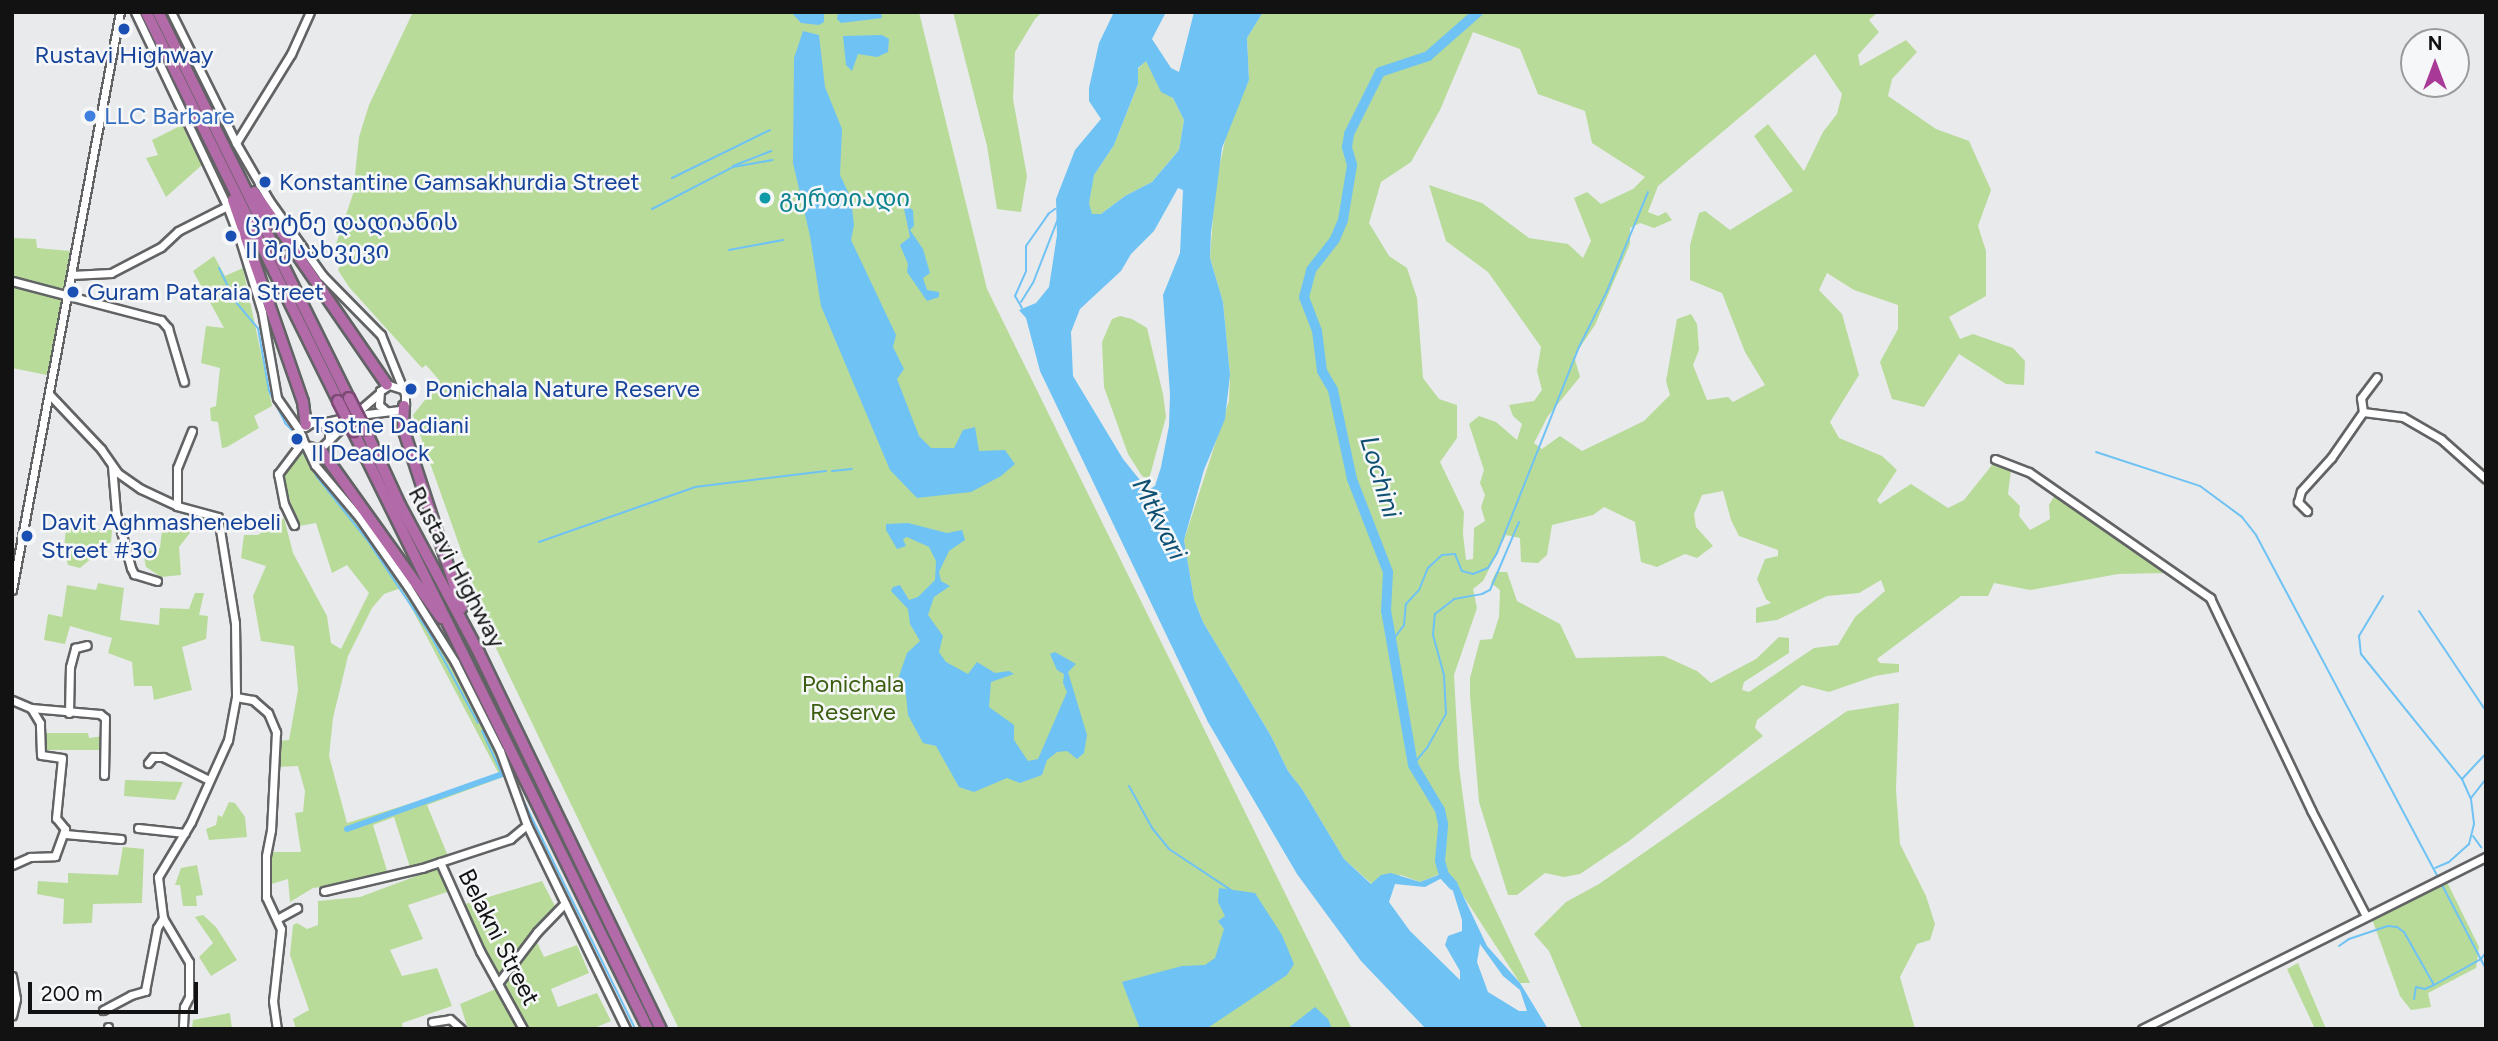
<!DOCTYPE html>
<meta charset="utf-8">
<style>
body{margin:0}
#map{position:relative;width:2498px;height:1041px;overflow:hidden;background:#e9eaec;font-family:Figtree,"Noto Sans Georgian",sans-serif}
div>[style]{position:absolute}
.green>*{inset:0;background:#b8db9a}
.water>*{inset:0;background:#6fc2f4}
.stream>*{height:2px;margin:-1px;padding:0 1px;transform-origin:1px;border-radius:1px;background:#6fc2f4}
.canal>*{height:6px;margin:-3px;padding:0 3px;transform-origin:3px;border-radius:3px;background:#6fc2f4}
.river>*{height:10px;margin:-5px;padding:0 5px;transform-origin:5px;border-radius:5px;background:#6fc2f4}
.roads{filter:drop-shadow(2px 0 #626365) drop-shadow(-2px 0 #626365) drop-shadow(0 2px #626365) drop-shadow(0 -2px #626365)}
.minor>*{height:7px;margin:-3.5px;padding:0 3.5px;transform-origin:3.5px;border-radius:3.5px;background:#fff}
.highway>*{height:10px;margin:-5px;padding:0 5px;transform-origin:5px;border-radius:5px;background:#b36aa8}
.bridges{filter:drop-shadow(2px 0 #7b4b74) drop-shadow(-2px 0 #7b4b74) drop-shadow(0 2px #7b4b74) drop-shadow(0 -2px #7b4b74)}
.highway-bridge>*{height:10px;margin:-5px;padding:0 5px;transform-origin:5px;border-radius:5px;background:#b36aa8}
.dots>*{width:19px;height:19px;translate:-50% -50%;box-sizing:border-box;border:4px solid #f6f7f9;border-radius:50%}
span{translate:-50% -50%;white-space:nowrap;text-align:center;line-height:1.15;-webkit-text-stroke:5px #f6f7f9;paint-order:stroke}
.transit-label{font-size:24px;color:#164399}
.left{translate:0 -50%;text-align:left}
.shop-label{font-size:24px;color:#366cbe}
.culture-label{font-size:24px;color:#0d838f}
.street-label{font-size:24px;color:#121213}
.park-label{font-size:24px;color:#3b5d0f}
.water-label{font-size:26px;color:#0d4f70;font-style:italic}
.frame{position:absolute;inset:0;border:14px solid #121213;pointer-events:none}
.north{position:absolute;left:2400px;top:28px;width:70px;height:70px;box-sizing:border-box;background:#f6f7f9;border:2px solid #9b9b9d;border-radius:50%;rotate:0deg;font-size:19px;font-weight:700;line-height:28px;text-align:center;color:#121213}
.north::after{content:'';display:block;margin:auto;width:24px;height:32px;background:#a83996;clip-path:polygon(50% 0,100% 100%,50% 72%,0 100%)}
.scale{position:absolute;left:28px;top:982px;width:170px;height:32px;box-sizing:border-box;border:4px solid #121213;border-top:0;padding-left:9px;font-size:21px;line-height:24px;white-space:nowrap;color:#121213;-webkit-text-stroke:5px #f6f7f9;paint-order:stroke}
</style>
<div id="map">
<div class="green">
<i style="clip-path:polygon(413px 12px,919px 12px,987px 289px,1352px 1029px,679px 1029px,495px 646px,413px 415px,440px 381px,426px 365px,422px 368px,349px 287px,338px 270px,345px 254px,334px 250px,353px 194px,359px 137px,369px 105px)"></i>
<i style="clip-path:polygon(953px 12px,1042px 12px,1035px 19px,1015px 52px,1013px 99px,1027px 176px,1021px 212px,997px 209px,987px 146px)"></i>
<i style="clip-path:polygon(evenodd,1263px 12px,1878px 12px,1869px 20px,1879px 32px,1858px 55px,1860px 66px,1906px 40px,1917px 52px,1892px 79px,1888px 96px,1936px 129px,1969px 141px,1991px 190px,1978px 226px,1986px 251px,1986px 296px,1949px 317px,1960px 339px,1973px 334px,2013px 348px,2025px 361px,2024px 385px,2006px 384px,1959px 354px,1924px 407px,1892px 399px,1880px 362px,1898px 329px,1898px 305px,1854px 290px,1827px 273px,1819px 290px,1842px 314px,1859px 375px,1830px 422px,1839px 438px,1882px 456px,1897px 470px,1877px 500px,1880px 504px,1911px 484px,1948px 508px,1964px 500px,1996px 460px,2011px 470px,2008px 494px,2020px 506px,2019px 516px,2030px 530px,2050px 519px,2049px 505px,2055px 495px,2168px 573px,2118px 574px,2030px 590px,1994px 583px,1988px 596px,1961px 596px,1877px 659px,1880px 663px,1899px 664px,1899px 672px,1875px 676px,1829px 692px,1802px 685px,1757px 720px,1755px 728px,1763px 736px,1629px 841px,1580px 874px,1564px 877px,1545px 873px,1517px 895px,1508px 895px,1479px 802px,1470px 696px,1470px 678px,1480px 640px,1492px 639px,1499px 617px,1500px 590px,1491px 583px,1496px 572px,1507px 572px,1517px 601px,1560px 624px,1576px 658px,1664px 656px,1697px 671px,1711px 683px,1756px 659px,1779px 637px,1789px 638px,1789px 653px,1744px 682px,1742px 690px,1749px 692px,1814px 648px,1838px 645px,1855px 617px,1885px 591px,1881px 580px,1859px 593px,1827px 596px,1777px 620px,1756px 623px,1756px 608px,1771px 603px,1766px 599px,1757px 579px,1765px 559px,1778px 556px,1778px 550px,1739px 536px,1731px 520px,1723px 491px,1702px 495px,1694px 514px,1696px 527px,1713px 546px,1697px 558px,1685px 554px,1657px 567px,1641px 562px,1635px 522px,1604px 507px,1593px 515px,1552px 525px,1547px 555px,1538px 563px,1521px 562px,1520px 538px,1506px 535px,1483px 581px,1473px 589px,1477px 608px,1454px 675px,1459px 767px,1471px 857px,1530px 983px,1520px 983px,1451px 877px,1440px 874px,1420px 882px,1401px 875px,1378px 879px,1372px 884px,1344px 859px,1302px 789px,1288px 771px,1271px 736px,1203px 622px,1194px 599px,1184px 540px,1229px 401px,1230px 375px,1223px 302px,1210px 258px,1215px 187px,1227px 131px,1249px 80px,1247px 38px,1263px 12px,1473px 32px,1520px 49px,1538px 94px,1585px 111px,1592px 143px,1645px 177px,1633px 189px,1601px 204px,1587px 192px,1574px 198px,1591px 241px,1583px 258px,1568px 244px,1529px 238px,1482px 203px,1429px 185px,1446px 241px,1488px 272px,1541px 347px,1537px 371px,1542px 390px,1534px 401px,1509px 405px,1513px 416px,1522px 424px,1517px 440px,1496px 422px,1479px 416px,1469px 424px,1484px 470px,1480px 483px,1485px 495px,1481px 507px,1485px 521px,1474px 528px,1473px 559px,1466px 560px,1463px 534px,1464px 512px,1440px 462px,1457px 438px,1457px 405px,1439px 399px,1423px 378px,1417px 298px,1407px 268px,1389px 256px,1369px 223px,1381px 182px,1411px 162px,1440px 110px,1473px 32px,1263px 12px,1815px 54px,1842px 94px,1837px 114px,1823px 132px,1804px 171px,1768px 124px,1754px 136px,1793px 191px,1730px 230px,1705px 211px,1699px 213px,1690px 245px,1690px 280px,1722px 293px,1745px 352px,1765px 385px,1733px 402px,1728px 397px,1707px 400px,1693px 365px,1699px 350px,1697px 324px,1691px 314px,1677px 319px,1666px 381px,1670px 395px,1644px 421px,1582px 451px,1560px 436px,1542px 449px,1534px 443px,1548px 416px,1580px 377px,1574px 356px,1595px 325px,1630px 244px,1630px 228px,1640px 223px,1654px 228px,1672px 220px,1666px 212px,1658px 216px,1648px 212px,1658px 186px,1815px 54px)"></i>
<i style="clip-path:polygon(1146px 60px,1173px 98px,1184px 120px,1179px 150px,1152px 182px,1125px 196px,1101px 214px,1092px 214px,1089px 211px,1089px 198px,1094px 175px,1114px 145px,1138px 84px,1138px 69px)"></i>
<i style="clip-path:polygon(182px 125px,202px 165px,166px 197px,146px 158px,158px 155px,152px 140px)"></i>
<i style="clip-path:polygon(12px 238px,36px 239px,37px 248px,70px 251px,65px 291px,12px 277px)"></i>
<i style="clip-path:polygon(214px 256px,225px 276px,243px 268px,272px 406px,254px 416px,259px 428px,227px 447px,222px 448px,218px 422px,211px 421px,210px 408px,216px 406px,220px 368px,201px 363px,206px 326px,224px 328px,193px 271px)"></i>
<i style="clip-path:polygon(12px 286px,64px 299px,52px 376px,12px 368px)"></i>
<i style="clip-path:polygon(1120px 316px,1132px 319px,1147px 328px,1163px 394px,1166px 417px,1149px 479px,1142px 476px,1128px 454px,1104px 387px,1102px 342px,1112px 319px)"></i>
<i style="clip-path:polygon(evenodd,302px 448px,425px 618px,469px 694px,506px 776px,427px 805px,448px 856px,362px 887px,361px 882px,313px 888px,290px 902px,288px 879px,268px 885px,268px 877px,270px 852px,301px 852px,295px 813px,303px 812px,305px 791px,298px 766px,276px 767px,281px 753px,280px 741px,289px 740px,298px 690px,294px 646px,261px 641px,253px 596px,266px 566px,241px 558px,244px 535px,258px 535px,284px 518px,293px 553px,327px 616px,331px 643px,341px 649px,369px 593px,347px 565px,332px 573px,316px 523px,299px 526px,281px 475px,302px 448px,401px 588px,500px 776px,347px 823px,329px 756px,333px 718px,348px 656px,372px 608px,384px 594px,401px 588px,302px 448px,394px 817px,410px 867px,388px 874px,373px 825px,394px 817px)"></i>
<i style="clip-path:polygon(163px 520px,190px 527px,190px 533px,179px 547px,181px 575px,161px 577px,146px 567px,143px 553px,160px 548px)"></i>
<i style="clip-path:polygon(66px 527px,112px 530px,111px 542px,80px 568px,68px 565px,64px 550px)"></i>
<i style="clip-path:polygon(98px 583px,124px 588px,120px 620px,159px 625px,160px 608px,189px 609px,195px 593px,204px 593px,199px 615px,208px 616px,206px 639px,182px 647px,192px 690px,154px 700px,152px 686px,134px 686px,132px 662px,108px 653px,112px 638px,70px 626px,65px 644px,44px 640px,48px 614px,62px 617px,67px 585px,96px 590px)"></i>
<i style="clip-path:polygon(1899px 703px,1896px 790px,1900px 844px,1926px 896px,1935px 924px,1930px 940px,1917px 944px,1900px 977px,1915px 1029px,1582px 1029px,1549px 951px,1534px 934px,1566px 902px,1599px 884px,1847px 711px)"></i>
<i style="clip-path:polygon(45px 733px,88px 733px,89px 738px,104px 736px,104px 750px,46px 750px)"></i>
<i style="clip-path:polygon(125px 780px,183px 782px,175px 800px,124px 796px)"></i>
<i style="clip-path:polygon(229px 802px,235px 803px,245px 817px,247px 837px,209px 840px,206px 829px,216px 825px,218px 815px,222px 817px)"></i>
<i style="clip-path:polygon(123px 847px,144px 849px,142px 903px,93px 904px,92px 923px,63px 924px,64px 899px,37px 894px,38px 881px,68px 883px,68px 873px,118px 875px)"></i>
<i style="clip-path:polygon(197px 865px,203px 895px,196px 896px,197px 906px,183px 906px,180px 885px,175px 885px,181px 868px)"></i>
<i style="clip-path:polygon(438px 868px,450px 891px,408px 905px,423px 939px,390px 950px,402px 976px,437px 968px,452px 1006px,402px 1023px,403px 1029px,296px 1029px,293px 1019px,309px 1010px,290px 955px,293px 925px,297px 923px,307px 929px,318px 925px,318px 901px,360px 897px)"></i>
<i style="clip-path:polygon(2446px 880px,2479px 947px,2476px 968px,2428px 993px,2431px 1007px,2411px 1010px,2400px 996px,2372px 919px)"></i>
<i style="clip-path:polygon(542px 881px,559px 914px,536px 940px,544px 957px,577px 945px,589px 973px,551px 989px,558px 1007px,597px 993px,611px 1021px,592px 1029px,468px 1029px,460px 1004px,503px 986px,462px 905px)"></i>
<i style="clip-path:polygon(203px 915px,216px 927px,237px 960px,211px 976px,199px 957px,213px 943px,195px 917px)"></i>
<i style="clip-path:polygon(2298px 963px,2326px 1029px,2315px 1029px,2287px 969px)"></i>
<i style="clip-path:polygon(230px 1013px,232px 1029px,192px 1029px,193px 1020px)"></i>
</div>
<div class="water">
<i style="clip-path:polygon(791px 12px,824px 12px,824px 22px,819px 25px,801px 23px)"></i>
<i style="clip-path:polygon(838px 12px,881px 12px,882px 18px,841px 23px,837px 19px)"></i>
<i style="clip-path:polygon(evenodd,1114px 12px,1166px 12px,1152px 39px,1171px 68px,1179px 72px,1194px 12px,1263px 12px,1247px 38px,1249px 80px,1222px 148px,1211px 232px,1210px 258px,1223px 302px,1230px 375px,1225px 419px,1204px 470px,1184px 540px,1194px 599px,1203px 622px,1271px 736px,1288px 771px,1302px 789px,1344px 859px,1371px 884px,1381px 875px,1391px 873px,1420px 882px,1441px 874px,1458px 885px,1487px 946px,1520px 983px,1548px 1029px,1426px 1029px,1361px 961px,1297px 874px,1208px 722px,1040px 371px,1026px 318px,1019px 310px,1036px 303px,1049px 287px,1057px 235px,1056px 199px,1075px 150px,1101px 119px,1089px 101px,1089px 88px,1099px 43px,1114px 12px,1146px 61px,1161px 92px,1173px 98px,1184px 120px,1179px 150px,1152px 182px,1125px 196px,1101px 214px,1092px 214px,1089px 203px,1094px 175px,1114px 145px,1138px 84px,1138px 68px,1146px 61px,1114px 12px,1178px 188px,1183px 190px,1180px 253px,1163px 295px,1170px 394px,1169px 426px,1161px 467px,1155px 486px,1148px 490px,1123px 459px,1073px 376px,1071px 332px,1080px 309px,1121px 271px,1131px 254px,1154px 231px,1178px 188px,1114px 12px,1442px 878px,1453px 891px,1462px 920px,1462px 931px,1448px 936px,1445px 945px,1460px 971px,1460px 980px,1410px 931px,1389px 902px,1395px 884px,1425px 887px,1442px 878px,1114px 12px,1480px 944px,1503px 976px,1520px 990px,1527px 1011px,1519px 1011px,1488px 992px,1477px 962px,1480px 944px)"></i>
<i style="clip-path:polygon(803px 31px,819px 35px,825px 87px,842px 129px,840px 175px,849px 194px,852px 208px,854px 225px,851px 240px,896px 335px,893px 347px,904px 369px,897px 379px,919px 436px,931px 448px,954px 448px,963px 430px,975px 427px,979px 451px,1005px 450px,1015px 464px,1001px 476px,971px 492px,917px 498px,890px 470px,821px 306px,810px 236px,793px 163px,794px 58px)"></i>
<i style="clip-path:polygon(882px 35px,889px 39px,888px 52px,877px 57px,858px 54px,852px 71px,846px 65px,843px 36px)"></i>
<i style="clip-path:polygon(903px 204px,913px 210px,914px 226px,910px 230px,923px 249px,930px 273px,923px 278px,927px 290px,939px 292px,939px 297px,927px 301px,907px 272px,908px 264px,900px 245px,910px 237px)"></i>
<i style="clip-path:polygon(908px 523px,947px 533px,962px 530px,965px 540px,949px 551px,939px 572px,941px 581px,950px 586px,934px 597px,928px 615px,943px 636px,939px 652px,946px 662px,968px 674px,977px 662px,995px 673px,1009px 671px,1014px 674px,991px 682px,989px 707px,1014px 725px,1014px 740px,1028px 761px,1038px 759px,1067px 692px,1063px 683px,1064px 674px,1057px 670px,1050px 654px,1055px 652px,1076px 664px,1068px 672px,1087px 735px,1084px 753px,1077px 759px,1067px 751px,1057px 752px,1047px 760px,1042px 775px,1020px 783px,1007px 778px,974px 792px,959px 787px,936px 746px,923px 743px,908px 715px,906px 695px,898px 679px,907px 653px,920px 641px,910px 624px,908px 609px,891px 591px,893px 587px,900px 585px,909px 600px,918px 597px,935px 580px,936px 561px,929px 547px,907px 537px,903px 539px,906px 546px,897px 549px,886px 530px,886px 524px)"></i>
<i style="clip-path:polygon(1219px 888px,1255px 893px,1282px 935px,1294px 964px,1287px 975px,1206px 1029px,1140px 1029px,1122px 982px,1182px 966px,1205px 965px,1215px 958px,1224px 929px,1218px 921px,1225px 916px,1218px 902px)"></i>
<i style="clip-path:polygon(1315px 1007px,1328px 1019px,1332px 1029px,1287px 1029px)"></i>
</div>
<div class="stream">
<i style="left:733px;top:166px;width:41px;rotate:-21.5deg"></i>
<i style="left:672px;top:178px;width:109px;rotate:-26.1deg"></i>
<i style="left:652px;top:209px;width:91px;rotate:-27.4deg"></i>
<i style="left:733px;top:167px;width:40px;rotate:-10deg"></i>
<i style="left:729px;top:250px;width:55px;rotate:-10.5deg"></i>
<i style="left:219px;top:268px;width:37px;rotate:64deg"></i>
<i style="left:235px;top:301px;width:35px;rotate:50deg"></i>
<i style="left:258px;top:328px;width:64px;rotate:80.1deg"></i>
<i style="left:269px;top:391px;width:36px;rotate:63deg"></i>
<i style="left:285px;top:423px;width:11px;rotate:45deg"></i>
<i style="left:293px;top:431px;width:12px;rotate:76deg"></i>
<i style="left:1021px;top:302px;width:22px;rotate:-58deg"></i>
<i style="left:1033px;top:283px;width:69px;rotate:-68.7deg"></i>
<i style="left:1022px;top:308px;width:14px;rotate:-120deg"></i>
<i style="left:1015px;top:296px;width:27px;rotate:-66deg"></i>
<i style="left:1026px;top:271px;width:25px;rotate:-90deg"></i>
<i style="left:1026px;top:246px;width:39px;rotate:-55deg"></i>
<i style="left:1048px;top:214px;width:9px;rotate:-36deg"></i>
<i style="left:302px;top:450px;width:31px;rotate:61deg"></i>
<i style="left:317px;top:477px;width:82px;rotate:51.4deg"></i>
<i style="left:368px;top:541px;width:112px;rotate:56.3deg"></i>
<i style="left:430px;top:634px;width:101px;rotate:61.7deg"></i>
<i style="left:2096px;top:452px;width:109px;rotate:18.1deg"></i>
<i style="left:2200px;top:486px;width:52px;rotate:36.4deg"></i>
<i style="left:2242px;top:517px;width:23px;rotate:52deg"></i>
<i style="left:2256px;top:535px;width:388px;rotate:62deg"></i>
<i style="left:832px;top:471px;width:20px;rotate:-6deg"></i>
<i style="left:539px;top:542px;width:165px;rotate:-19.4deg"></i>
<i style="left:695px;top:487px;width:132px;rotate:-7deg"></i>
<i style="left:2383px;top:596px;width:47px;rotate:121deg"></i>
<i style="left:2359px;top:636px;width:18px;rotate:84deg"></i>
<i style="left:2361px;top:654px;width:161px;rotate:51.1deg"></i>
<i style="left:2462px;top:779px;width:22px;rotate:66deg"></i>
<i style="left:2471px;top:799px;width:25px;rotate:83deg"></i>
<i style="left:2474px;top:824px;width:21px;rotate:104deg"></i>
<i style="left:2469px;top:844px;width:27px;rotate:138deg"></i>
<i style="left:2449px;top:862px;width:15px;rotate:157deg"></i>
<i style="left:2419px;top:611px;width:120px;rotate:56.2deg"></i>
<i style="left:1392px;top:641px;width:20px;rotate:-53deg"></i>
<i style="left:1404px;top:625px;width:21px;rotate:-85deg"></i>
<i style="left:1406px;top:604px;width:19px;rotate:-47deg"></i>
<i style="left:1419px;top:590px;width:24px;rotate:-68deg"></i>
<i style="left:1428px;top:568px;width:19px;rotate:-43deg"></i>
<i style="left:1442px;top:555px;width:13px;rotate:-4deg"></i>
<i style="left:1455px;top:554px;width:18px;rotate:68deg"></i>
<i style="left:1462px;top:571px;width:11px;rotate:15deg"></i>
<i style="left:1473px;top:574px;width:16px;rotate:-22deg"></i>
<i style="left:1488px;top:568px;width:17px;rotate:-59deg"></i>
<i style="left:1497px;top:553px;width:222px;rotate:-68.3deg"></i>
<i style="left:1579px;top:347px;width:63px;rotate:-63.4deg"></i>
<i style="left:1607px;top:291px;width:107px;rotate:-67.5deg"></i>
<i style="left:2486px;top:664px;width:22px;rotate:90deg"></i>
<i style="left:482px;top:731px;width:47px;rotate:65.1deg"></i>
<i style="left:1413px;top:765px;width:22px;rotate:-51deg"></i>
<i style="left:1427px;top:748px;width:39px;rotate:-61deg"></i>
<i style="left:1446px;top:714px;width:39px;rotate:-93deg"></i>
<i style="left:1444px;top:675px;width:41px;rotate:-105.4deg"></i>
<i style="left:1433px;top:635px;width:21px;rotate:-85deg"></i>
<i style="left:1435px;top:614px;width:24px;rotate:-38deg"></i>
<i style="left:1454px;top:599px;width:28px;rotate:-10deg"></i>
<i style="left:1482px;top:594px;width:9px;rotate:-27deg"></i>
<i style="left:1490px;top:590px;width:74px;rotate:-66.9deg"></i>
<i style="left:2463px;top:778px;width:34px;rotate:-47deg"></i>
<i style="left:1129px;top:786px;width:48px;rotate:61.3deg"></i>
<i style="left:1152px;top:828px;width:27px;rotate:51deg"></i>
<i style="left:1169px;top:849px;width:78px;rotate:33.5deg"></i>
<i style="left:2471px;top:798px;width:24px;rotate:-52deg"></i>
<i style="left:523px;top:800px;width:255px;rotate:63.9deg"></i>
<i style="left:2473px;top:836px;width:14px;rotate:54deg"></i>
<i style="left:2441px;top:883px;width:97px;rotate:62.4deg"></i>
<i style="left:2339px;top:946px;width:12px;rotate:-35deg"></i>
<i style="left:2349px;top:939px;width:41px;rotate:-18.4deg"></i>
<i style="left:2388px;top:926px;width:9px;rotate:6deg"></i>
<i style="left:2397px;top:927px;width:9px;rotate:36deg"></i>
<i style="left:2404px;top:932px;width:61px;rotate:60.5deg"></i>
<i style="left:2414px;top:999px;width:12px;rotate:-81deg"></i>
<i style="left:2416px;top:987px;width:9px;rotate:13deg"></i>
<i style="left:2425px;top:989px;width:10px;rotate:-24deg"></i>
<i style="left:2434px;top:985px;width:54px;rotate:-29deg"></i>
<i style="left:2481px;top:959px;width:9px;rotate:-54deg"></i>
</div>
<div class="canal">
<i style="left:347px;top:829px;width:164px;rotate:-19.5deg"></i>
</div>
<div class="river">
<i style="left:1453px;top:885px;width:13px;rotate:-132deg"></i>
<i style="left:1444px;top:875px;width:15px;rotate:-106deg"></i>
<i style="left:1440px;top:861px;width:37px;rotate:-85deg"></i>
<i style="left:1443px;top:824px;width:14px;rotate:-102deg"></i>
<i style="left:1440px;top:810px;width:52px;rotate:-121deg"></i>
<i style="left:1413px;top:765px;width:156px;rotate:-99.9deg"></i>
<i style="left:1386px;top:611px;width:39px;rotate:-87deg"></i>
<i style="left:1388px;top:572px;width:100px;rotate:-111.2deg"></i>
<i style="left:1352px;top:479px;width:91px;rotate:-102.1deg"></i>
<i style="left:1333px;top:390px;width:22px;rotate:-120deg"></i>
<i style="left:1322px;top:371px;width:40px;rotate:-97.1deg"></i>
<i style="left:1317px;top:331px;width:36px;rotate:-111deg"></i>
<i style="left:1304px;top:297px;width:28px;rotate:-75deg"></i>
<i style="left:1311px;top:270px;width:39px;rotate:-52deg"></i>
<i style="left:1335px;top:239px;width:21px;rotate:-67deg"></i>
<i style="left:1343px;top:220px;width:56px;rotate:-80.7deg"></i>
<i style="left:1352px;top:165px;width:19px;rotate:-106deg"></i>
<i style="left:1347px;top:147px;width:13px;rotate:-81deg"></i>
<i style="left:1349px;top:134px;width:69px;rotate:-63.4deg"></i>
<i style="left:1380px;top:72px;width:51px;rotate:-18.4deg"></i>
<i style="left:1428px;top:56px;width:67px;rotate:-41.3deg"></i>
</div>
<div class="roads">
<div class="minor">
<i style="left:135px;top:12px;width:215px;rotate:64.6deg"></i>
<i style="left:227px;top:206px;width:36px;rotate:69deg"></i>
<i style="left:240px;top:240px;width:75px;rotate:73deg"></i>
<i style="left:262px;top:312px;width:87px;rotate:80.1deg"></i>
<i style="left:277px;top:398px;width:39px;rotate:55deg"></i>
<i style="left:299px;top:430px;width:16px;rotate:68deg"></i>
<i style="left:305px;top:445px;width:16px;rotate:15deg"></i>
<i style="left:320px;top:449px;width:33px;rotate:-45deg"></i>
<i style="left:343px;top:426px;width:13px;rotate:-32deg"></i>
<i style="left:354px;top:419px;width:14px;rotate:-21deg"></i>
<i style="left:367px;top:414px;width:33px;rotate:-7deg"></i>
<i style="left:400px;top:410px;width:8px;rotate:-50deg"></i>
<i style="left:405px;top:404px;width:10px;rotate:-90deg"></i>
<i style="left:405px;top:394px;width:64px;rotate:-112.1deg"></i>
<i style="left:381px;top:335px;width:83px;rotate:-134.5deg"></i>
<i style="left:323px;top:276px;width:93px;rotate:-125.4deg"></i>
<i style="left:269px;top:200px;width:66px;rotate:-120.1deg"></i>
<i style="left:236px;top:143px;width:146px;rotate:-116.4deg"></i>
<i style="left:236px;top:143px;width:105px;rotate:-58.3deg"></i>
<i style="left:291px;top:54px;width:46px;rotate:-65.7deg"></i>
<i style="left:71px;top:275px;width:40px;rotate:-2.9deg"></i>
<i style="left:111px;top:273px;width:56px;rotate:-27.5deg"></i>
<i style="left:161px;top:247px;width:23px;rotate:-43deg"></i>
<i style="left:178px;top:231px;width:55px;rotate:-27deg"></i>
<i style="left:12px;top:281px;width:154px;rotate:14.7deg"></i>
<i style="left:161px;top:320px;width:11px;rotate:49deg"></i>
<i style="left:168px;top:328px;width:56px;rotate:73.5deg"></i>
<i style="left:49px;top:394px;width:76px;rotate:46.6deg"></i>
<i style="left:101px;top:449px;width:29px;rotate:55deg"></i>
<i style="left:118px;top:473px;width:28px;rotate:35deg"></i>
<i style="left:141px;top:489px;width:40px;rotate:25deg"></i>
<i style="left:177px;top:506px;width:42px;rotate:15deg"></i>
<i style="left:218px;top:517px;width:107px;rotate:80.9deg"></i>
<i style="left:235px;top:623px;width:74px;rotate:89.2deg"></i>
<i style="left:236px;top:697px;width:44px;rotate:100.5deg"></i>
<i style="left:228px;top:740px;width:90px;rotate:114.3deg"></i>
<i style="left:191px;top:822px;width:64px;rotate:121deg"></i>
<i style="left:158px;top:877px;width:41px;rotate:83deg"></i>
<i style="left:163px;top:918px;width:51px;rotate:59.4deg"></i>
<i style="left:189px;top:962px;width:35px;rotate:90deg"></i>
<i style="left:189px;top:997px;width:11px;rotate:117deg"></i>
<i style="left:184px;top:1007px;width:22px;rotate:93deg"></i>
<i style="left:386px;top:411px;width:9px;rotate:-139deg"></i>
<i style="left:379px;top:405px;width:14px;rotate:-86deg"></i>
<i style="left:380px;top:391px;width:11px;rotate:-34deg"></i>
<i style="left:389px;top:385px;width:14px;rotate:17deg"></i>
<i style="left:2363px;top:412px;width:40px;rotate:7.1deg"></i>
<i style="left:2403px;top:417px;width:44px;rotate:30.1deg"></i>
<i style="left:2441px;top:439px;width:60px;rotate:41.6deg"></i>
<i style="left:2363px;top:412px;width:14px;rotate:-98deg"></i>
<i style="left:2361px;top:398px;width:26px;rotate:-53deg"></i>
<i style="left:322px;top:423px;width:32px;rotate:-13deg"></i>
<i style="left:353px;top:416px;width:33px;rotate:-41deg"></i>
<i style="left:305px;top:427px;width:7px;rotate:-34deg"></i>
<i style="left:311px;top:423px;width:11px"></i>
<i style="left:322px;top:423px;width:10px;rotate:45deg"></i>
<i style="left:329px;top:430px;width:9px;rotate:90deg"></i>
<i style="left:306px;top:446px;width:21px;rotate:65deg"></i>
<i style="left:315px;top:465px;width:15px;rotate:-82deg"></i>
<i style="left:1995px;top:459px;width:36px;rotate:21deg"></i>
<i style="left:2029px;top:472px;width:221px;rotate:34.8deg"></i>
<i style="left:2210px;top:598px;width:235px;rotate:64.5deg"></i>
<i style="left:2311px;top:810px;width:119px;rotate:62.6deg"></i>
<i style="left:315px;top:465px;width:68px;rotate:49.8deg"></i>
<i style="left:359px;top:517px;width:85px;rotate:55deg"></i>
<i style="left:408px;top:587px;width:89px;rotate:57.9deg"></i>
<i style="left:455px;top:662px;width:100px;rotate:63.2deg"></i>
<i style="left:500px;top:751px;width:79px;rotate:70deg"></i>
<i style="left:527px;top:825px;width:227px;rotate:64.1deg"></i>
<i style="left:112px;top:466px;width:47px;rotate:85.1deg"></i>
<i style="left:116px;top:513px;width:57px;rotate:74.7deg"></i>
<i style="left:131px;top:568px;width:7px;rotate:63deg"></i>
<i style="left:134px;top:574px;width:24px;rotate:17deg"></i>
<i style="left:177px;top:506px;width:38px;rotate:-90deg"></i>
<i style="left:177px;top:468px;width:40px;rotate:-68deg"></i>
<i style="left:2307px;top:511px;width:13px;rotate:-135deg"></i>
<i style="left:2298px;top:502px;width:11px;rotate:-75deg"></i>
<i style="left:2301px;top:491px;width:45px;rotate:-47.7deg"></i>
<i style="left:2331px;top:458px;width:56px;rotate:-55.2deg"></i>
<i style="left:294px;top:525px;width:23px;rotate:-115deg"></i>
<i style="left:284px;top:504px;width:31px;rotate:-101deg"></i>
<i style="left:278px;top:474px;width:41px;rotate:-52.9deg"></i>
<i style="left:12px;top:590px;width:588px;rotate:-79.42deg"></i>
<i style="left:236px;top:697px;width:17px;rotate:10deg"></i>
<i style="left:253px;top:700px;width:20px;rotate:41deg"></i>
<i style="left:268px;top:713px;width:21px;rotate:67deg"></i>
<i style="left:276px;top:732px;width:98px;rotate:92.9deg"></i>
<i style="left:271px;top:830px;width:26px;rotate:101deg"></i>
<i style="left:266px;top:856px;width:41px;rotate:90deg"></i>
<i style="left:266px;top:897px;width:35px;rotate:65deg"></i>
<i style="left:281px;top:929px;width:72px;rotate:96.3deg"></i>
<i style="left:273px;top:1001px;width:28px;rotate:82deg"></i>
<i style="left:12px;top:700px;width:21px;rotate:23deg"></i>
<i style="left:31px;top:708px;width:69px;rotate:5deg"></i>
<i style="left:100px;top:714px;width:6px;rotate:39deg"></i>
<i style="left:105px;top:718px;width:57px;rotate:91deg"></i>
<i style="left:69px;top:713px;width:46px;rotate:-88.8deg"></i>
<i style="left:70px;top:667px;width:20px;rotate:-75deg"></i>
<i style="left:75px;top:648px;width:12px;rotate:-14deg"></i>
<i style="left:148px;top:763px;width:8px;rotate:-50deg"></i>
<i style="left:153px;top:757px;width:10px"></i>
<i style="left:163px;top:757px;width:51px;rotate:26.6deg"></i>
<i style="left:138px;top:828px;width:47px;rotate:6.1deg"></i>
<i style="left:65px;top:834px;width:56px;rotate:5.1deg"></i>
<i style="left:440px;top:862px;width:98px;rotate:65.8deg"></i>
<i style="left:480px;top:951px;width:89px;rotate:61.1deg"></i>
<i style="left:12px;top:865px;width:20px;rotate:-24deg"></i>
<i style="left:30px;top:857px;width:25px;rotate:-2deg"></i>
<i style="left:55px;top:856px;width:29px;rotate:-70deg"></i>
<i style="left:65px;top:829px;width:14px;rotate:-129deg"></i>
<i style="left:56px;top:818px;width:60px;rotate:-84.3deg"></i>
<i style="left:62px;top:758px;width:21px;rotate:-172deg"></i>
<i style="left:41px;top:755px;width:32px;rotate:-92deg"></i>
<i style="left:40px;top:723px;width:17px;rotate:-121deg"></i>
<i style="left:324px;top:891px;width:101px;rotate:-13.2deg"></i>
<i style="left:422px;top:868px;width:93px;rotate:-18.2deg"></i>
<i style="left:510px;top:839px;width:17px;rotate:-40deg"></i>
<i style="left:277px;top:919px;width:23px;rotate:-29deg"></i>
<i style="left:12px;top:976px;width:23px;rotate:80deg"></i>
<i style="left:16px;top:999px;width:17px;rotate:103deg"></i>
<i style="left:499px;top:982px;width:63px;rotate:-52.8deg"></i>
<i style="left:537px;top:932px;width:40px;rotate:-46deg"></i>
<i style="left:103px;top:1010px;width:32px;rotate:-28deg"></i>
<i style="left:131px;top:995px;width:15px;rotate:-16deg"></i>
<i style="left:145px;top:991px;width:64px;rotate:-79.2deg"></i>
<i style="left:157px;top:928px;width:12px;rotate:-59deg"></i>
<i style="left:432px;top:1022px;width:18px;rotate:-9deg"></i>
<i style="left:450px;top:1019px;width:15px;rotate:42deg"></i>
<i style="left:108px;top:1029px;width:2px;rotate:-90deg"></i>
<i style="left:2142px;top:1029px;width:385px;rotate:-26.6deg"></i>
</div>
<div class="highway">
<i style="left:146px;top:12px;width:434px;rotate:63.7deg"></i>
<i style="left:158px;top:12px;width:431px;rotate:63.7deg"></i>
<i style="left:254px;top:192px;width:234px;rotate:55.4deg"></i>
<i style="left:233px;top:200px;width:214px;rotate:70.9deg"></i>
<i style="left:303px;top:402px;width:23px;rotate:83deg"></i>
<i style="left:404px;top:406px;width:22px;rotate:93deg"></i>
<i style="left:403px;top:428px;width:189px;rotate:71.9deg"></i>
<i style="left:365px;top:429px;width:84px;rotate:65.3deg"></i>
<i style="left:400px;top:505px;width:168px;rotate:61.9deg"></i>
<i style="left:479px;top:653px;width:418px;rotate:64.2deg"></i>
<i style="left:353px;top:431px;width:667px;rotate:63.74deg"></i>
<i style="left:320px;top:449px;width:208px;rotate:54.4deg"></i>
</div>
</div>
<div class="bridges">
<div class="highway-bridge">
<i style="left:349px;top:398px;width:35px;rotate:63deg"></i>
<i style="left:338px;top:401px;width:34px;rotate:63deg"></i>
</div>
</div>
<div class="dots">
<i style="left:124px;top:29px;background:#1a4fb4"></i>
<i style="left:90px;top:116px;background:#3f7fe0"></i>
<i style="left:265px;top:182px;background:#1a4fb4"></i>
<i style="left:765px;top:198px;background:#0f9aa8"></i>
<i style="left:231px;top:236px;background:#1a4fb4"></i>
<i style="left:73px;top:292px;background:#1a4fb4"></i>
<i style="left:411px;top:389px;background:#1a4fb4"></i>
<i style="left:297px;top:439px;background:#1a4fb4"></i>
<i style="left:27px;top:536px;background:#1a4fb4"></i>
</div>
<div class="transit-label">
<span style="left:124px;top:55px">Rustavi Highway</span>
<span class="left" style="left:279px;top:182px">Konstantine Gamsakhurdia Street</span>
<span class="left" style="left:245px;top:236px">ცოტნე დადიანის<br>II შესახვევი</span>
<span class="left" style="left:87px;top:292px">Guram Pataraia Street</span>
<span class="left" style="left:425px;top:389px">Ponichala Nature Reserve</span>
<span class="left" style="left:311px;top:439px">Tsotne Dadiani<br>II Deadlock</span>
<span class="left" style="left:41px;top:536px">Davit Aghmashenebeli<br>Street #30</span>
</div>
<div class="shop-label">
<span class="left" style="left:104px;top:116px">LLC Barbare</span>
</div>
<div class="culture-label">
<span class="left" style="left:779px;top:198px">გურთიადი</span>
</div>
<div class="street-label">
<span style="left:457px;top:567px;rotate:62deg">Rustavi Highway</span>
<span style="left:499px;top:937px;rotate:63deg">Belakni Street</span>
</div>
<div class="park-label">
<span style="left:853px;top:698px">Ponichala<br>Reserve</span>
</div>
<div class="water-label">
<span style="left:1380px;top:477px;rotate:73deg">Lochini</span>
<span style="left:1159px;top:519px;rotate:63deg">Mtkvari</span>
</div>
<div class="frame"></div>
<div class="north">N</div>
<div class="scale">200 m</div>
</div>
